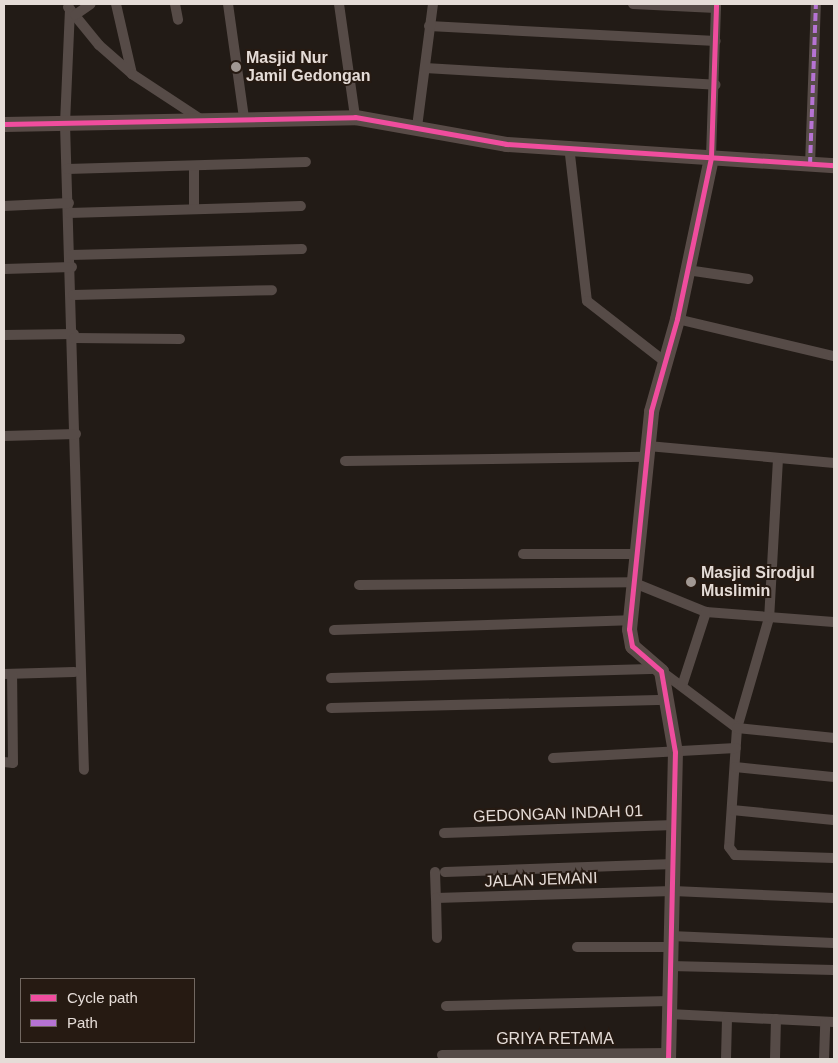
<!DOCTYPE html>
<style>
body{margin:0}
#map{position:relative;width:838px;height:1063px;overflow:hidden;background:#221b16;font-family:Arial,sans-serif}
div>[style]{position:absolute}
.street>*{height:10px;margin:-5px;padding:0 5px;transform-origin:5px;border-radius:5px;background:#564b47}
.secondary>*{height:15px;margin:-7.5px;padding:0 7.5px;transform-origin:7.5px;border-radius:7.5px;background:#584b47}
.quiet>*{height:4px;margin-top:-2px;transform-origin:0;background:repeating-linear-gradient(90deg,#b673d3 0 8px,transparent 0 12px)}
.cycleway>*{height:5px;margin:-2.5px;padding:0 2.5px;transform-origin:2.5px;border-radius:2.5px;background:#ef4d9e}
.dots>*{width:14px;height:14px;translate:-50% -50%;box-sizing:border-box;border:2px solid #261a12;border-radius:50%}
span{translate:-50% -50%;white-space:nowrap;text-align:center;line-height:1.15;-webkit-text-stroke:4px #261a12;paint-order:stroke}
.poi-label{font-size:16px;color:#e5dcd7;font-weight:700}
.left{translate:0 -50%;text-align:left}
.street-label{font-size:16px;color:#e5dcd7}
.frame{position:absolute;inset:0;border:5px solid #e5dcd7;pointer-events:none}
.legend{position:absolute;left:20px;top:978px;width:175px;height:65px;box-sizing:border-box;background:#261a12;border:1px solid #726861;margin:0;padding:6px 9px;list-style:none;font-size:15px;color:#e5dcd7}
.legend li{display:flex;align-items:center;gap:10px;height:25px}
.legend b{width:25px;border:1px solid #726861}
</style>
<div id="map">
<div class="street">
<i style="left:116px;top:4px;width:72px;rotate:77.1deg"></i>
<i style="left:175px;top:4px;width:16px;rotate:79deg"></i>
<i style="left:228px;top:4px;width:115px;rotate:82deg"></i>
<i style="left:339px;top:4px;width:114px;rotate:81.9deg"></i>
<i style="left:633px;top:4px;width:83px;rotate:2.8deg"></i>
<i style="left:68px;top:7px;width:49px;rotate:50.8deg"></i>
<i style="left:99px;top:45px;width:44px;rotate:41.3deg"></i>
<i style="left:132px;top:74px;width:84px;rotate:33.3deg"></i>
<i style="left:70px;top:9px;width:115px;rotate:92.5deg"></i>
<i style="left:65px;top:124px;width:646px;rotate:88.32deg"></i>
<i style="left:75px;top:15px;width:19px;rotate:-35deg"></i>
<i style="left:429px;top:26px;width:287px;rotate:3deg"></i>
<i style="left:425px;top:68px;width:291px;rotate:3.3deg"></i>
<i style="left:417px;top:127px;width:124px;rotate:-82.6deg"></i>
<i style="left:569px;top:146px;width:156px;rotate:83.4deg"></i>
<i style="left:587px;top:301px;width:98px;rotate:37.9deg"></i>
<i style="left:711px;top:157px;width:153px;rotate:-88.1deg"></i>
<i style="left:810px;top:165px;width:161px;rotate:-87.9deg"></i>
<i style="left:194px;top:166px;width:43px;rotate:90deg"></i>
<i style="left:67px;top:169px;width:239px;rotate:-1.7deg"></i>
<i style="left:4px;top:206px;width:65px;rotate:-2.6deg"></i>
<i style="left:69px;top:213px;width:232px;rotate:-1.7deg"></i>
<i style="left:71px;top:255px;width:231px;rotate:-1.5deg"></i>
<i style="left:4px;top:269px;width:68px;rotate:-1.7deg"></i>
<i style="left:687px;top:270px;width:62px;rotate:8.4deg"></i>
<i style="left:73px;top:295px;width:199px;rotate:-1.4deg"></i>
<i style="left:677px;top:319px;width:161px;rotate:13.3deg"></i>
<i style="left:4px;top:335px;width:70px;rotate:-0.8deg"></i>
<i style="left:74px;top:338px;width:106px;rotate:0.5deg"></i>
<i style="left:4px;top:436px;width:72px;rotate:-1.6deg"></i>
<i style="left:648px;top:446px;width:187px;rotate:5.2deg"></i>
<i style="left:778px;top:459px;width:159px;rotate:93.2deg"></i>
<i style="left:769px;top:618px;width:115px;rotate:106.2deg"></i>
<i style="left:737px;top:728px;width:119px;rotate:93.8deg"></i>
<i style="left:729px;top:847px;width:10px;rotate:53deg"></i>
<i style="left:735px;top:855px;width:99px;rotate:1.7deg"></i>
<i style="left:345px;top:461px;width:302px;rotate:-0.8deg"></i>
<i style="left:523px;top:554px;width:113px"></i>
<i style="left:359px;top:585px;width:273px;rotate:-0.6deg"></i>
<i style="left:632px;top:582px;width:80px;rotate:22.1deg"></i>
<i style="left:706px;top:612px;width:128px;rotate:4.5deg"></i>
<i style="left:334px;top:630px;width:295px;rotate:-1.9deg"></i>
<i style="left:661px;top:671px;width:95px;rotate:36.9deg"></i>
<i style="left:737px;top:728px;width:98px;rotate:5.9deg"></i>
<i style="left:4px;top:674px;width:70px;rotate:-1.6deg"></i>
<i style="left:331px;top:678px;width:328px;rotate:-1.6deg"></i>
<i style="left:682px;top:686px;width:78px;rotate:-72deg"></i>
<i style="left:331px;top:708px;width:337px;rotate:-1.4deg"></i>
<i style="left:553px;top:758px;width:183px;rotate:-3.1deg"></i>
<i style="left:4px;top:762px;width:9px;rotate:6deg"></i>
<i style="left:13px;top:763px;width:89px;rotate:-90.6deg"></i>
<i style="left:735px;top:767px;width:100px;rotate:5.8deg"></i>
<i style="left:732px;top:810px;width:102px;rotate:5.6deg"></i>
<i style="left:444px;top:833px;width:230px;rotate:-2deg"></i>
<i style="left:435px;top:872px;width:26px;rotate:88deg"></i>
<i style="left:436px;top:898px;width:237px;rotate:-1.7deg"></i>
<i style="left:673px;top:891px;width:161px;rotate:2.5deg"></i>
<i style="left:445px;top:872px;width:229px;rotate:-2deg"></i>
<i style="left:436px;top:898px;width:40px;rotate:88.6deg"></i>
<i style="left:671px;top:936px;width:163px;rotate:2.5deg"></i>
<i style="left:577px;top:947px;width:94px"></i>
<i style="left:670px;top:966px;width:164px;rotate:1.4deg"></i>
<i style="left:446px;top:1006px;width:224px;rotate:-1.3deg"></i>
<i style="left:669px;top:1014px;width:165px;rotate:2.8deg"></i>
<i style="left:442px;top:1055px;width:227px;rotate:-0.5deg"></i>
<i style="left:726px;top:1059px;width:42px;rotate:-88.6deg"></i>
<i style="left:775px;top:1059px;width:40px;rotate:-88.6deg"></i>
<i style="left:824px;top:1059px;width:37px;rotate:-88deg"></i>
</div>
<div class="secondary">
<i style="left:4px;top:124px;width:351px;rotate:-1.1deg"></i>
<i style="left:355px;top:117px;width:153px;rotate:10.1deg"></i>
<i style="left:506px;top:144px;width:329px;rotate:3.7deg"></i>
<i style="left:668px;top:1059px;width:307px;rotate:-88.7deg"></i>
<i style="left:675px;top:752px;width:82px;rotate:-99.8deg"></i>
<i style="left:661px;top:671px;width:38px;rotate:-139deg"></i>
<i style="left:632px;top:646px;width:17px;rotate:-100deg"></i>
<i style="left:629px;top:629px;width:219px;rotate:-84.2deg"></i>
<i style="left:651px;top:411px;width:96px;rotate:-74.2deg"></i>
<i style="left:677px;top:319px;width:166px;rotate:-78.1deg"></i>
</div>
<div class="quiet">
<i style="left:810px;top:165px;width:161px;rotate:-87.9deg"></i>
</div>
<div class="cycleway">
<i style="left:4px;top:124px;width:351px;rotate:-1.1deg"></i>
<i style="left:355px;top:117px;width:153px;rotate:10.1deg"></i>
<i style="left:506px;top:144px;width:329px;rotate:3.7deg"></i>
<i style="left:668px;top:1059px;width:307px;rotate:-88.7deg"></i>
<i style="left:675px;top:752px;width:82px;rotate:-99.8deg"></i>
<i style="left:661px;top:671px;width:38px;rotate:-139deg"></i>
<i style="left:632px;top:646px;width:17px;rotate:-100deg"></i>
<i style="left:629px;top:629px;width:219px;rotate:-84.2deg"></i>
<i style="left:651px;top:411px;width:96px;rotate:-74.2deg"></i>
<i style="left:677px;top:319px;width:166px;rotate:-78.1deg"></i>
<i style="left:711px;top:157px;width:153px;rotate:-88.1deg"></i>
</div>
<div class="dots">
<i style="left:236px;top:67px;background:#a19893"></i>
<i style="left:691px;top:582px;background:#a19893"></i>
</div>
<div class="poi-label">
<span class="left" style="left:246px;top:67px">Masjid Nur<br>Jamil Gedongan</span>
<span class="left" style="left:701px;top:582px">Masjid Sirodjul<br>Muslimin</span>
</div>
<div class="street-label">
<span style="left:558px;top:814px;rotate:-2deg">GEDONGAN INDAH 01</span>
<span style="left:541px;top:880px;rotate:-2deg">JALAN JEMANI</span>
<span style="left:555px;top:1039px">GRIYA RETAMA</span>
</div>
<div class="frame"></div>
<ul class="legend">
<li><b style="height:6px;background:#ef4d9e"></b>Cycle path</li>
<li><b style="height:6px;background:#b673d3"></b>Path</li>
</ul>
</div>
